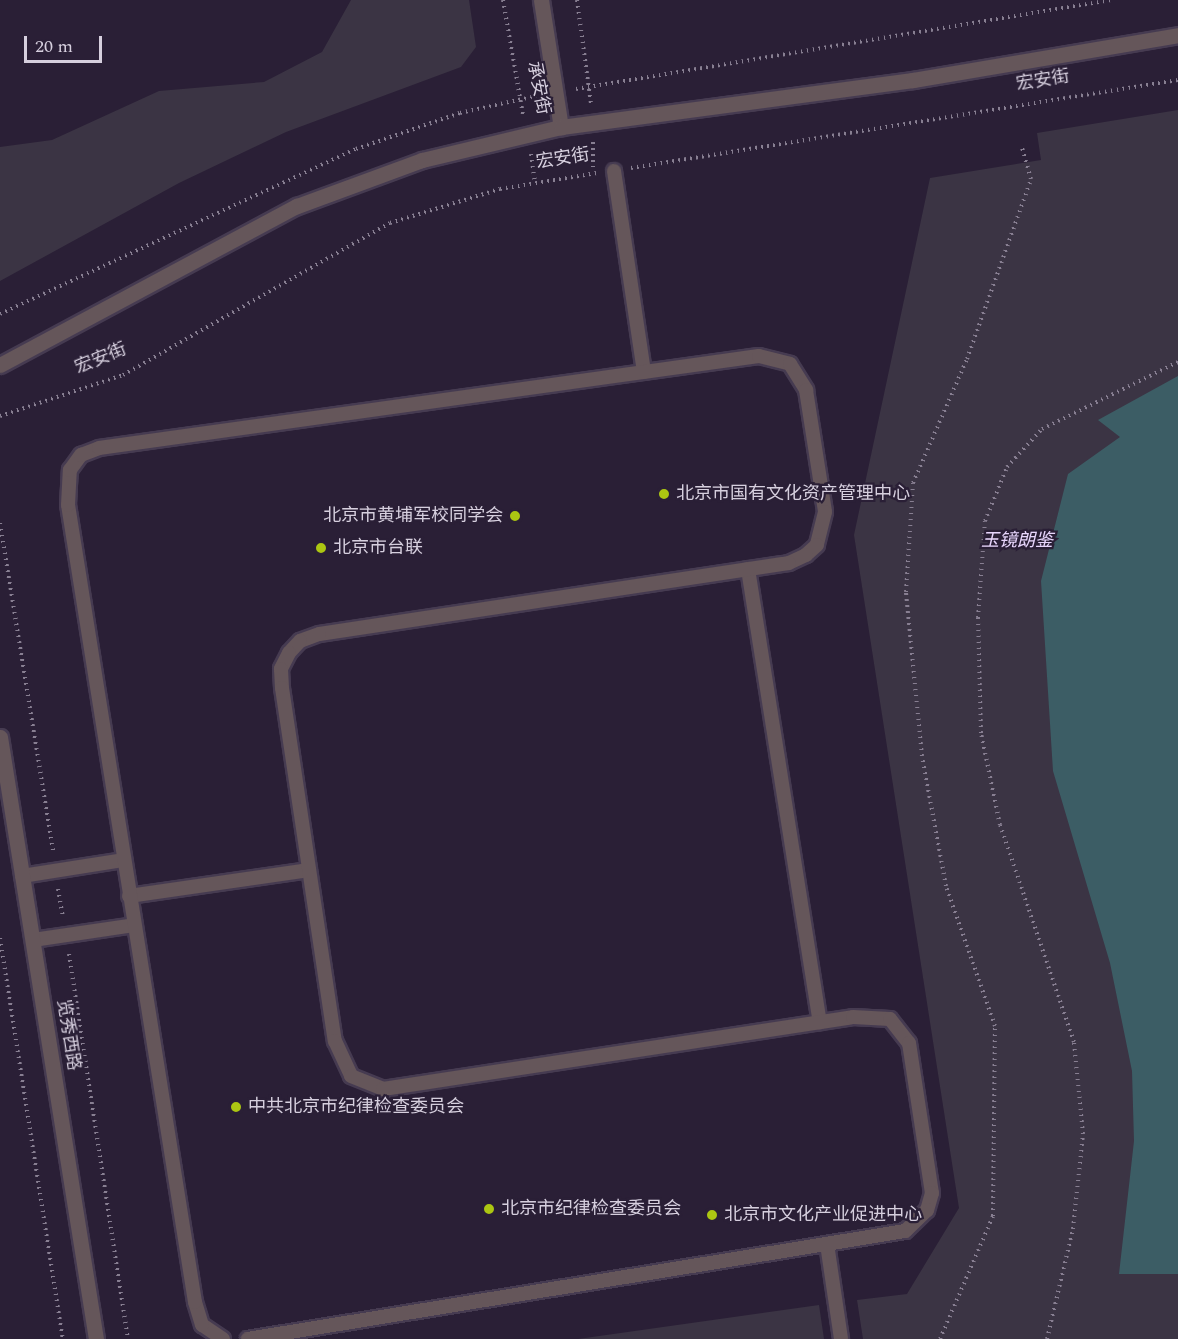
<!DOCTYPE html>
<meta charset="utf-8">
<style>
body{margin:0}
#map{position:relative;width:1178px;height:1339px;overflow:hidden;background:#2a1f36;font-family:Spectral,"Noto Sans SC",serif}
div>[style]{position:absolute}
.green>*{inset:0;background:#3b3444}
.water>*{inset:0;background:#3c5d65}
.path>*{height:4px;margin-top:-2px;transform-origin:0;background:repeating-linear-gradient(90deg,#887f92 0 1.5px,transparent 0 6px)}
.roads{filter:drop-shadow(2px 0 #463b51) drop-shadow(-2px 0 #463b51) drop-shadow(0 2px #463b51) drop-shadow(0 -2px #463b51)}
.service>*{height:14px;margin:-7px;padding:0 7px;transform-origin:7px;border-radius:7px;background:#65565a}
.tertiary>*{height:15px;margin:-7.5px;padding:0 7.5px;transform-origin:7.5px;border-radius:7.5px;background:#65565a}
.dots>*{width:16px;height:16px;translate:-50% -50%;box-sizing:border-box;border:3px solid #2a1f36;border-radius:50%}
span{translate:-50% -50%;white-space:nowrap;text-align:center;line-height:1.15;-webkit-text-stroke:4.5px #2a1f36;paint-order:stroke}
.street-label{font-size:18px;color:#d6cfde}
.poi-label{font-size:18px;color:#d6cfde}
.left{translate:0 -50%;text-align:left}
.right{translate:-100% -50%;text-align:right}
.park-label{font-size:18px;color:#e7d5fc;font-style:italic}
.scale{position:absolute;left:24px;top:36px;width:78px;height:27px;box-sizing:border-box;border:3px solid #d6cfde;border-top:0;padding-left:8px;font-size:18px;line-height:21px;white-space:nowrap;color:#d6cfde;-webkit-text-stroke:4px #2a1f36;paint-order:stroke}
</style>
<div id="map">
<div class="green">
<i style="clip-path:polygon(351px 0,469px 0,476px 47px,461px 67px,286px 132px,179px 183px,0 281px,0 147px,52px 140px,159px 91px,264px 82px,322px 52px)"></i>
<i style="clip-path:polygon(1178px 110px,1178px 1339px,863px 1339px,857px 1300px,907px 1294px,959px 1208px,854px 535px,930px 178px,1041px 160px,1037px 133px)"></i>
<i style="clip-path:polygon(819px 1305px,824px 1339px,578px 1339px)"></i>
</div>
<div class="water">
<i style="clip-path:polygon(1178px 376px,1178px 1274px,1119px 1274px,1134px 1141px,1132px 1071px,1110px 963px,1053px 771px,1041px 581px,1068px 474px,1120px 437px,1098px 420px)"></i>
</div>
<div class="path">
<i style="left:503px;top:0;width:117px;rotate:80.1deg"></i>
<i style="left:577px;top:0;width:105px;rotate:82.3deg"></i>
<i style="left:576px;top:89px;width:542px;rotate:-9.44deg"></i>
<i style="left:593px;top:142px;width:25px;rotate:90deg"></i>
<i style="left:531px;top:154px;width:29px;rotate:82deg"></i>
<i style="left:631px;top:168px;width:554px;rotate:-9.14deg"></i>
<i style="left:0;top:314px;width:392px;rotate:-24.9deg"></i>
<i style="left:356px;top:149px;width:110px;rotate:-19.1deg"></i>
<i style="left:460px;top:113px;width:78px;rotate:-12.6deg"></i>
<i style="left:0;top:416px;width:130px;rotate:-18.4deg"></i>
<i style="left:123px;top:375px;width:307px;rotate:-29.7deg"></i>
<i style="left:390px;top:223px;width:115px;rotate:-17.2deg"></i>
<i style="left:500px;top:189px;width:98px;rotate:-9.4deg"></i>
<i style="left:0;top:523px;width:333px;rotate:80.8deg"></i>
<i style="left:58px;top:889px;width:28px;rotate:80deg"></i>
<i style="left:0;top:938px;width:406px;rotate:81.1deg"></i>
<i style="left:69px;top:954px;width:389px;rotate:81.3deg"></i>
<i style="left:940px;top:1339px;width:134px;rotate:-66.7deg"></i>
<i style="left:993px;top:1216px;width:190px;rotate:-89.4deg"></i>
<i style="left:995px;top:1026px;width:148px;rotate:-109.3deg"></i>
<i style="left:946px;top:886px;width:132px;rotate:-100.5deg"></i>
<i style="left:922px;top:756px;width:165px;rotate:-95.6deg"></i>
<i style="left:906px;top:592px;width:109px;rotate:-86.3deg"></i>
<i style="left:913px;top:483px;width:135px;rotate:-66.5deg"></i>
<i style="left:967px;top:359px;width:191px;rotate:-70.4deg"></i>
<i style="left:1031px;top:179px;width:32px;rotate:-106deg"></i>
<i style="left:1047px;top:1339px;width:113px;rotate:-76.7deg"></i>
<i style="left:1073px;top:1229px;width:96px;rotate:-84deg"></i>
<i style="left:1083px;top:1134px;width:92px;rotate:-95.6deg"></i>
<i style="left:1074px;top:1042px;width:229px;rotate:-108.8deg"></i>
<i style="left:1000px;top:825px;width:94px;rotate:-101.7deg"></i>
<i style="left:981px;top:733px;width:115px;rotate:-91.5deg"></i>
<i style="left:978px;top:618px;width:97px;rotate:-85.9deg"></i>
<i style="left:985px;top:521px;width:58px;rotate:-67.8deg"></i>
<i style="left:1007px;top:467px;width:52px;rotate:-47.4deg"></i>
<i style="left:1042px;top:429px;width:152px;rotate:-26.2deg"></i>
</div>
<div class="roads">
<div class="service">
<i style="left:614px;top:171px;width:203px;rotate:81.5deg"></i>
<i style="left:748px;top:569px;width:459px;rotate:81deg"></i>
<i style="left:22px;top:876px;width:102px;rotate:-9deg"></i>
<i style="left:129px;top:896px;width:182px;rotate:-8.2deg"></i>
<i style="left:33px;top:940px;width:102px;rotate:-8.4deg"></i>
<i style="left:827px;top:1244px;width:96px;rotate:81.6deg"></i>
<i style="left:223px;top:1339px;width:25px;rotate:-146deg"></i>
<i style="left:202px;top:1325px;width:24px;rotate:-107deg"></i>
<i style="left:195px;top:1302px;width:807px;rotate:-99.05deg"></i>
<i style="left:68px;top:505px;width:35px;rotate:-87deg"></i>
<i style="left:70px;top:470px;width:19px;rotate:-54deg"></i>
<i style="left:81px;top:455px;width:19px;rotate:-21deg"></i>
<i style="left:99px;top:448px;width:666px;rotate:-7.94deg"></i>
<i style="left:759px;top:356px;width:32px;rotate:14deg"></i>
<i style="left:790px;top:364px;width:31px;rotate:58deg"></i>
<i style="left:806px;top:390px;width:123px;rotate:81.1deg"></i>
<i style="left:825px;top:512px;width:34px;rotate:104deg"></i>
<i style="left:817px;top:545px;width:15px;rotate:138deg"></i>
<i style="left:806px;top:555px;width:19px;rotate:155deg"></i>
<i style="left:789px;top:563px;width:475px;rotate:171.4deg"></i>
<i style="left:319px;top:634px;width:20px;rotate:160deg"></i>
<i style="left:300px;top:641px;width:16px;rotate:133deg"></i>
<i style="left:289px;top:653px;width:18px;rotate:117deg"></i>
<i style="left:281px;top:669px;width:19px;rotate:87deg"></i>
<i style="left:282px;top:688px;width:357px;rotate:81.5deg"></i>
<i style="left:335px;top:1041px;width:38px;rotate:65deg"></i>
<i style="left:351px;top:1076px;width:35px;rotate:22deg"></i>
<i style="left:383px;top:1089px;width:475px;rotate:-8.7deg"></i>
<i style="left:853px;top:1017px;width:37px;rotate:3deg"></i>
<i style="left:890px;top:1019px;width:31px;rotate:52deg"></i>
<i style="left:909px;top:1043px;width:152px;rotate:81.3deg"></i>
<i style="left:932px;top:1193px;width:18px;rotate:106deg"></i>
<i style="left:927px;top:1210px;width:30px;rotate:136deg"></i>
<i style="left:905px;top:1231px;width:666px;rotate:170.67deg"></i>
</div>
<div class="tertiary">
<i style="left:541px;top:0;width:129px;rotate:81.1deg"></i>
<i style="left:0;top:365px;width:337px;rotate:-28.2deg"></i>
<i style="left:297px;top:206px;width:133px;rotate:-20.2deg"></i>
<i style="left:422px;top:160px;width:143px;rotate:-13.4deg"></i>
<i style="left:561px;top:127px;width:355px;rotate:-7.6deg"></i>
<i style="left:913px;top:80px;width:269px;rotate:-9.6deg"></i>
<i style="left:0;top:737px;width:610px;rotate:80.94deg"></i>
</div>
</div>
<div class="dots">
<i style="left:664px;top:494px;background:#acc612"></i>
<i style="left:515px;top:516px;background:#acc612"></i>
<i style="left:321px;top:548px;background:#acc612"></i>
<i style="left:236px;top:1107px;background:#acc612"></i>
<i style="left:489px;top:1209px;background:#acc612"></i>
<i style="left:712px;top:1215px;background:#acc612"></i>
</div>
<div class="street-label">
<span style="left:1043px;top:81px;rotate:-9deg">宏安街</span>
<span style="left:538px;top:88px;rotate:79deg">承安街</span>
<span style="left:563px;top:159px;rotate:-9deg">宏安街</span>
<span style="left:101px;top:359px;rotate:-22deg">宏安街</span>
<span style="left:68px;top:1035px;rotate:81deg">览秀西路</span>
</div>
<div class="poi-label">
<span class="left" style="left:676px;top:494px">北京市国有文化资产管理中心</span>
<span class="right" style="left:503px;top:516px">北京市黄埔军校同学会</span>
<span class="left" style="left:333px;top:548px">北京市台联</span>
<span class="left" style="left:248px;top:1107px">中共北京市纪律检查委员会</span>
<span class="left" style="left:501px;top:1209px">北京市纪律检查委员会</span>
<span class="left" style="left:724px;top:1215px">北京市文化产业促进中心</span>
</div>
<div class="park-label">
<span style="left:1017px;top:541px">玉镜朗鉴</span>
</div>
<div class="scale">20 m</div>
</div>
